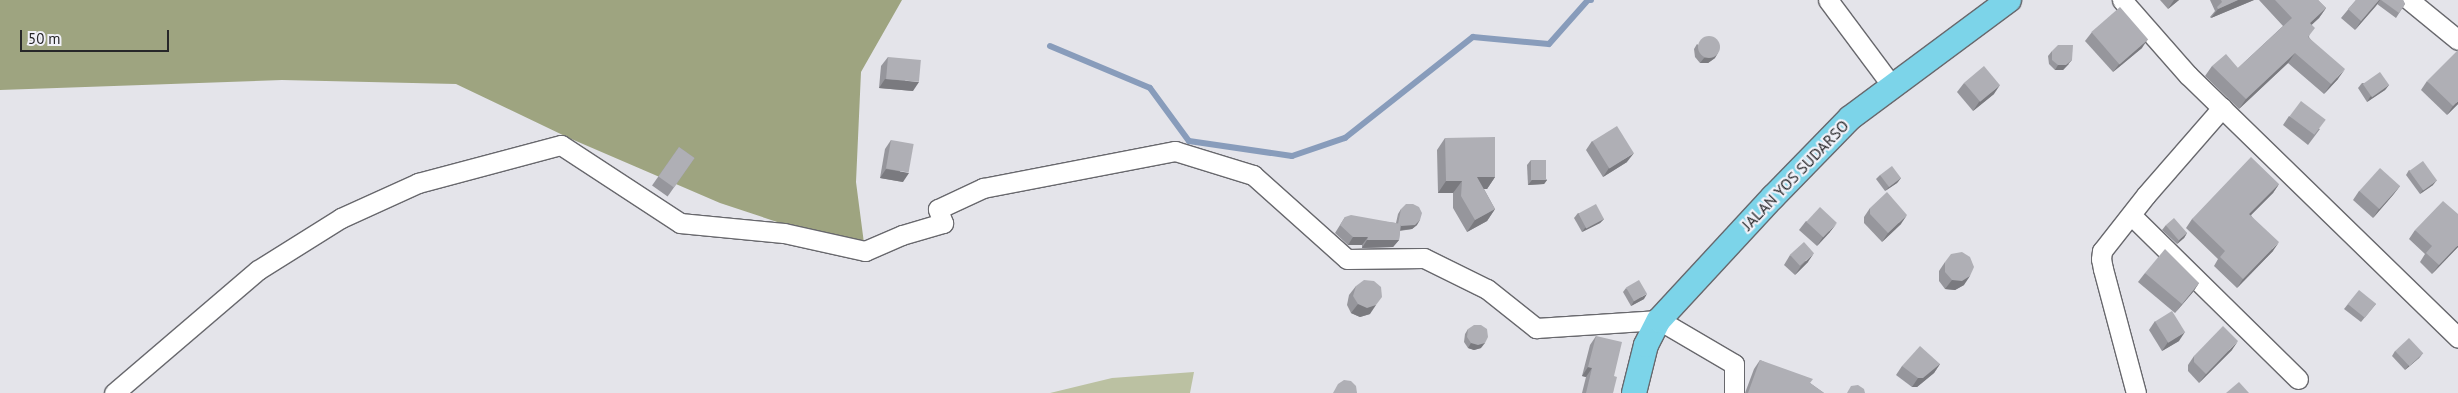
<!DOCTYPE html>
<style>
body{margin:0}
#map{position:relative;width:2458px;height:393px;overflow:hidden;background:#e4e4ea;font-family:"PT Sans",sans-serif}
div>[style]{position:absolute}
.green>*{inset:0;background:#bbc1a2}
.forest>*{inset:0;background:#9ea480}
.stream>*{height:6px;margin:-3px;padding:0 3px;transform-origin:3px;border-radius:3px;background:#889cbb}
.roads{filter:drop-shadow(1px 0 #68686d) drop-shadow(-1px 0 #68686d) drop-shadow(0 1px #68686d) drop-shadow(0 -1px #68686d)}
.minor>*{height:19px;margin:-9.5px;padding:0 9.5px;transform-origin:9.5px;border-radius:9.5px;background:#fff}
.major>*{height:24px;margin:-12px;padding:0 12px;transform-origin:12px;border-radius:12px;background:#7cd4e9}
.wall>*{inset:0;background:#96969c;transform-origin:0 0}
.shaded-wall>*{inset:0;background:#7a7a7f}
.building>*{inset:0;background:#afafb5;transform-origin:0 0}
.round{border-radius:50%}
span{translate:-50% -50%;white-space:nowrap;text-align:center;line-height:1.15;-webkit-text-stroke:4.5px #f1f1f8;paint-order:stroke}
.street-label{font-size:16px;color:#272729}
.scale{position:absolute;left:20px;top:30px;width:149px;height:22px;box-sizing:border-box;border:2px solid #272729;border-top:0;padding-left:6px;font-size:15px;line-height:18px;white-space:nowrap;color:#272729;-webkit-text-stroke:4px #f1f1f8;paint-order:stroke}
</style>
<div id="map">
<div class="green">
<i style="clip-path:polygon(1194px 372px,1190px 393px,1050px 393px,1112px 378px)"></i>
</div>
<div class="forest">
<i style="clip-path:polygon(0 0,902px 0,861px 72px,856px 182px,865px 251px,720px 203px,569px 138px,456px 84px,282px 80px,0 90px)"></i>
</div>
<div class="stream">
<i style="left:1050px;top:46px;width:108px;rotate:22.8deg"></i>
<i style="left:1150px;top:88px;width:66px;rotate:53.7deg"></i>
<i style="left:1189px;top:141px;width:104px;rotate:8.3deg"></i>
<i style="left:1292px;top:156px;width:56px;rotate:-18.8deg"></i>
<i style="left:1345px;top:138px;width:163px;rotate:-38.3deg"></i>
<i style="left:1473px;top:37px;width:76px;rotate:5.3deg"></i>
<i style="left:1549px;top:44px;width:59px;rotate:-48.4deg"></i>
<i style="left:1588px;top:0;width:3px"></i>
</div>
<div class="roads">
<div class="minor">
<i style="left:1828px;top:0;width:107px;rotate:53.3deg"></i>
<i style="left:2122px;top:0;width:100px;rotate:48.7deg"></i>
<i style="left:2188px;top:75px;width:377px;rotate:44.2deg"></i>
<i style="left:2409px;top:0;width:63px;rotate:39.2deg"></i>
<i style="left:2131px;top:215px;width:234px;rotate:44.5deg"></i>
<i style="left:114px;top:393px;width:189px;rotate:-40.5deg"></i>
<i style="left:258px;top:270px;width:98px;rotate:-32.1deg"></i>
<i style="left:341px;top:218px;width:85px;rotate:-24.4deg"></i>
<i style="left:418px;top:183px;width:148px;rotate:-14.9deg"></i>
<i style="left:561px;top:145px;width:142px;rotate:33.2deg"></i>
<i style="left:680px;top:223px;width:104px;rotate:5.5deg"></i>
<i style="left:784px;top:233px;width:83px;rotate:12.5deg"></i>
<i style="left:865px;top:251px;width:40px;rotate:-23.4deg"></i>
<i style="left:902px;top:235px;width:43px;rotate:-16.3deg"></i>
<i style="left:943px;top:223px;width:15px;rotate:-110deg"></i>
<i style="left:938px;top:209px;width:50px;rotate:-25deg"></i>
<i style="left:983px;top:188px;width:196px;rotate:-10.9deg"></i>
<i style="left:1175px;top:151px;width:82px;rotate:17.1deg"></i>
<i style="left:1253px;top:175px;width:126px;rotate:41.8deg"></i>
<i style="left:1347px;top:259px;width:77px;rotate:-0.7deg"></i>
<i style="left:1424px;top:258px;width:70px;rotate:26.2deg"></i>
<i style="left:1487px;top:289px;width:63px;rotate:38.5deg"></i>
<i style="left:1536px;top:328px;width:123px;rotate:-3.7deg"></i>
<i style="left:1659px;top:320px;width:87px;rotate:30.4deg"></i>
<i style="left:1734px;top:364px;width:29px;rotate:90deg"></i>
<i style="left:2136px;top:393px;width:128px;rotate:-104.9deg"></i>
<i style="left:2103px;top:269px;width:10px;rotate:-101deg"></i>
<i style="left:2101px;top:259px;width:8px;rotate:-83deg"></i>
<i style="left:2102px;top:251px;width:71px;rotate:-51.8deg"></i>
<i style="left:2146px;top:195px;width:116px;rotate:-48.9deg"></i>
</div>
<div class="major">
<i style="left:1634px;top:393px;width:49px;rotate:-76deg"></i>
<i style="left:1646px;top:345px;width:28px;rotate:-63deg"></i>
<i style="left:1659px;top:320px;width:168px;rotate:-47.2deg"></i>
<i style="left:1773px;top:197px;width:110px;rotate:-45.7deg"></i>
<i style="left:1850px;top:118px;width:198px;rotate:-36.6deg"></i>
</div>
</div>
<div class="wall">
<i style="clip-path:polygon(2160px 0,2179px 0,2168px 9px)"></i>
<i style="clip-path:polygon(2210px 0,2254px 0,2211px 18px,2210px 17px,2215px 11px)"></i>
<i style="clip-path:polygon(2259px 0,2318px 0,2326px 8px,2319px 18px,2311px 25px,2309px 37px,2338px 79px,2324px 94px,2288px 63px,2239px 109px,2205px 76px,2212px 66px,2238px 68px,2283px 26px)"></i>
<i style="clip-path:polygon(2356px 0,2403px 0,2405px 4px,2396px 18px,2377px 4px,2355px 30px,2341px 18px)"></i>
<i style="clip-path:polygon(2092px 32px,2142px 48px,2113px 72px,2085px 41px)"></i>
<i style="clip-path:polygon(1697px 44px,1715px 58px,1708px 63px,1700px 63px,1695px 57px,1694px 49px)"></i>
<i style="clip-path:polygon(2052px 51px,2069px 64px,2063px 70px,2055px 70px,2049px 64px,2048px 56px)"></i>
<i style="clip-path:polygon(888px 57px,913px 91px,879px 88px,881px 66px)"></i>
<i style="clip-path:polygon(2427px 81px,2458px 104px,2447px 115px,2421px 90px)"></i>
<i style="clip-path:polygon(1964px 83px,1994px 94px,1973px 111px,1957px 92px)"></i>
<i style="clip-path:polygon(2362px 83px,2389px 85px,2385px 90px,2367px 102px,2358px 88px)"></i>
<i style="clip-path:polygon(2289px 116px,2320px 129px,2308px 145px,2283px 125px)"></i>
<i style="clip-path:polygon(1445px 138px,1495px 177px,1487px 189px,1484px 189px,1495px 209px,1487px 221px,1467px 232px,1453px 208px,1453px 193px,1438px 193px,1437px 150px)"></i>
<i style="clip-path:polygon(891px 140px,903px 182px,880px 178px,885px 149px)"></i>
<i style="clip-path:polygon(1592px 141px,1627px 162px,1603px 177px,1586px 150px)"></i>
<i style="left:679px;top:147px;width:19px;height:47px;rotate:35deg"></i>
<i style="clip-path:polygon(1531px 160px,1547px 180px,1544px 184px,1528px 185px,1527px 165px)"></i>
<i style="clip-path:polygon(2409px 170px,2433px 185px,2420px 194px,2406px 175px)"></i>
<i style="clip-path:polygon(1880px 175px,1901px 178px,1897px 183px,1885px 191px,1876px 179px)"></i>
<i style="clip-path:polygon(2279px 184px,2273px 193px,2251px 215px,2273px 251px,2237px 288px,2214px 266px,2218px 259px,2186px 228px,2192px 219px)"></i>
<i style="clip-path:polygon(2400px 186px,2393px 195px,2373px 218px,2353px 200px,2359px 191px)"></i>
<i style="clip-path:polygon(1870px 208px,1901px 224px,1882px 242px,1864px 223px,1864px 217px)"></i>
<i style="clip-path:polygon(1401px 209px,1417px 225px,1412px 229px,1400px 231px,1399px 240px,1393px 247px,1362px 248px,1362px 245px,1348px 245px,1335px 233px,1345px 217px,1396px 223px,1398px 214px)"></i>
<i style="clip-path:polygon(1578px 213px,1604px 219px,1600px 223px,1582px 232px,1574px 218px)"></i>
<i style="clip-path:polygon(1806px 221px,1830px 232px,1817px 246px,1799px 230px)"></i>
<i style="clip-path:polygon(2166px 225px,2187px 233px,2184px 238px,2177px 244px,2162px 230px)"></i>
<i style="clip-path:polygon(2415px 230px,2458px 247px,2432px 274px,2420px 262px,2425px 254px,2409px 239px)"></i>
<i style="clip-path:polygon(1790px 255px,1808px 262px,1795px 275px,1784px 265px)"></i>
<i style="clip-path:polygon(1945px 262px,1964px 285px,1955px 290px,1945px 289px,1939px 281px,1939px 271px)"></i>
<i style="clip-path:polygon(2145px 273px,2199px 283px,2193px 292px,2175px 313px,2138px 282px)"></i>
<i style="clip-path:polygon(1356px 286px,1370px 314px,1360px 317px,1351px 313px,1347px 305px,1349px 295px)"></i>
<i style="clip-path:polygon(1626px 288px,1644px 299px,1631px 306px,1623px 292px)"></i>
<i style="clip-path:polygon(2348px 304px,2376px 304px,2361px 322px,2344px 309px)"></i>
<i style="clip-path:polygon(2155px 321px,2179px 341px,2162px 351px,2149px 330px)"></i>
<i style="clip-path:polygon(1468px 329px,1481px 348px,1474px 350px,1468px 348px,1464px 342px,1465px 334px)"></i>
<i style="clip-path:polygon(1596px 336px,1614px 376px,1613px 393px,1582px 393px,1586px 377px,1582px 376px,1590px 345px)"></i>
<i style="clip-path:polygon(2232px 350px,2199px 383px,2188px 371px,2188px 365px,2194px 356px)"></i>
<i style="clip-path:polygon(2395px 351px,2423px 353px,2419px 358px,2405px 370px,2392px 356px)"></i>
<i style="clip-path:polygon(1760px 360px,1810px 383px,1824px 393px,1745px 393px,1754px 369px)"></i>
<i style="clip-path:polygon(1940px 364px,1934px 373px,1917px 387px,1912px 387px,1896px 375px,1902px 366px)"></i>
</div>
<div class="shaded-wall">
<i style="clip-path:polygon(2174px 0,2179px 0,2168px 9px)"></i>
<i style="clip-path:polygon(2238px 0,2254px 0,2211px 18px,2218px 9px)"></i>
<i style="clip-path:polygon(2379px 0,2380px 0,2376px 6px,2355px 30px,2361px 21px)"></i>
<i style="clip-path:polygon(2326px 8px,2319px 18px,2303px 33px,2310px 23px)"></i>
<i style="clip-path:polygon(2148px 39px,2142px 48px,2113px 72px,2120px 63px)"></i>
<i style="clip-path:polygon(1718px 53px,1715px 58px,1708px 63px,1700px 63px,1704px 58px)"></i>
<i style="clip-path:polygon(2295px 53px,2288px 63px,2239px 109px,2246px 99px)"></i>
<i style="clip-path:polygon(2072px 60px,2063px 70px,2055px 70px,2058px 65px)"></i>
<i style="clip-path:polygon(2345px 69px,2338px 79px,2324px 94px,2331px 84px)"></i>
<i style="clip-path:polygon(885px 79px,919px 82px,913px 91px,879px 88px)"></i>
<i style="clip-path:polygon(2000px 85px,1994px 94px,1973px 111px,1979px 102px)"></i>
<i style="clip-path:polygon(2389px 85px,2385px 90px,2367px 102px,2370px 97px)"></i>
<i style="clip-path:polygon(2458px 101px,2458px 104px,2447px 115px,2453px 106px)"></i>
<i style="clip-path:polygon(1634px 153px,1627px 162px,1603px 177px,1609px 168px)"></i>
<i style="clip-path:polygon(886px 169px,909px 173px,903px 182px,880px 178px)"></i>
<i style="clip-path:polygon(1477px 177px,1495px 177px,1487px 189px,1469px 189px)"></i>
<i style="clip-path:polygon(1901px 178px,1897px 183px,1885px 191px,1889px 187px)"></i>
<i style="clip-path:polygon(1532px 180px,1547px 180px,1544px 184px,1528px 185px)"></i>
<i style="clip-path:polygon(2437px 180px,2433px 185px,2420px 194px,2423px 190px)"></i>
<i style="clip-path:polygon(1446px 181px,1462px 181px,1453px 193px,1438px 193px)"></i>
<i style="clip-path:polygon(2279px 184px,2273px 193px,2243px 223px,2249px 214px)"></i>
<i style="clip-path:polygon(2400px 186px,2393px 195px,2373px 218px,2379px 209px)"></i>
<i style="clip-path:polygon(1495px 209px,1487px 221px,1467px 232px,1475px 220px)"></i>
<i style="clip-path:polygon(1907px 215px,1901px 224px,1882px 242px,1888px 233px)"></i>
<i style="clip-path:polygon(1604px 219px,1600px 223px,1582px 232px,1585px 228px)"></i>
<i style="clip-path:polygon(1420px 220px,1417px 225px,1412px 229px,1394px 231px,1397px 226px)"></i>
<i style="clip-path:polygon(1837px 223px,1830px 232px,1817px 246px,1823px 237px)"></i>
<i style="clip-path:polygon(2187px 233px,2184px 238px,2177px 244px,2180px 239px)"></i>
<i style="clip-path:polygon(1353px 237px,1368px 237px,1362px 245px,1348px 245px)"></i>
<i style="clip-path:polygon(1367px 240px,1399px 240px,1393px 247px,1362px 248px)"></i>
<i style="clip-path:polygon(2279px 242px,2273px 251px,2237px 288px,2243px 279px)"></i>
<i style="clip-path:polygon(2458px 245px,2458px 247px,2432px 274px,2439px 265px)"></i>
<i style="clip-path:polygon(1814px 253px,1808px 262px,1795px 275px,1801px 266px)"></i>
<i style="clip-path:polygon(1970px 276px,1964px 285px,1955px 290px,1945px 289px,1952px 280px)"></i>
<i style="clip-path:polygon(2199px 283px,2193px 292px,2175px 313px,2182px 304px)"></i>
<i style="clip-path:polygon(1647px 294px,1644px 299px,1631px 306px,1634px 301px)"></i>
<i style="clip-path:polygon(1358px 304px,1376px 305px,1370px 314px,1360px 317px,1351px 313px)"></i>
<i style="clip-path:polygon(2185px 332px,2179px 341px,2162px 351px,2168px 342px)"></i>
<i style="clip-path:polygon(2238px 341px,2232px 350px,2199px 383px,2206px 374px)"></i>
<i style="clip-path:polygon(1471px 343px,1485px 343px,1481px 348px,1474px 350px,1468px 348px)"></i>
<i style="clip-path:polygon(2423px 353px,2419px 358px,2405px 370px,2409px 365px)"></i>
<i style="clip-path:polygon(1940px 364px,1934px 373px,1917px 387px,1912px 387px,1918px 378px)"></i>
<i style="clip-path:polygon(1588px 367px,1592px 368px,1586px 377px,1582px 376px)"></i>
</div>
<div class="building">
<i style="clip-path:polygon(2221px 0,2238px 0,2218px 9px,2217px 7px,2222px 2px)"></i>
<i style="clip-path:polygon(2275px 0,2318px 0,2326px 8px,2310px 23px,2315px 28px,2308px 37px,2345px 69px,2331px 84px,2295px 53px,2246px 99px,2212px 66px,2226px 54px,2238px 68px,2292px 18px)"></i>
<i style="clip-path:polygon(2356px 0,2379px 0,2361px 21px,2348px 9px)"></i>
<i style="clip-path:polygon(2381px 0,2403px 0,2405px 4px,2399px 13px)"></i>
<i style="left:2120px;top:7px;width:43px;height:38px;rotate:49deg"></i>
<i class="round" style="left:1698px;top:36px;width:22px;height:22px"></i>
<i style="clip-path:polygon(2058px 45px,2073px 45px,2072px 60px,2066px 65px,2058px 65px,2052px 60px,2052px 51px)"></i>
<i style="clip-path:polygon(2458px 50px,2458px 101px,2453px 106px,2427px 81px)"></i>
<i style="left:888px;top:57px;width:33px;height:22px;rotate:5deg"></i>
<i style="left:1984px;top:66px;width:25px;height:26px;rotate:50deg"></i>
<i style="left:2380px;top:72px;width:16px;height:21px;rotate:55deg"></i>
<i style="left:2301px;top:101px;width:31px;height:19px;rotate:37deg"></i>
<i style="left:1617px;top:126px;width:32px;height:29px;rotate:58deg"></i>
<i style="clip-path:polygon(1495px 137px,1495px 177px,1477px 177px,1495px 209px,1475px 220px,1461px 196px,1462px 181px,1446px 181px,1445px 138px)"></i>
<i style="left:891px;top:140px;width:23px;height:29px;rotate:10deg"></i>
<i style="left:679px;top:147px;width:19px;height:36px;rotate:35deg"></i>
<i style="clip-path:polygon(2251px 157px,2279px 184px,2249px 214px,2279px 242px,2243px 279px,2220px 257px,2225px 251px,2192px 219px)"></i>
<i style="left:1531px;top:160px;width:15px;height:20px"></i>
<i style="left:2423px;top:161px;width:24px;height:17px;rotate:54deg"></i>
<i style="left:1892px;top:166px;width:15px;height:15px;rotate:53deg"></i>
<i style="left:2380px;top:168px;width:27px;height:31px;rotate:42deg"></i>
<i style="clip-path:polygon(1887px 192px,1907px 215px,1888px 233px,1870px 214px,1870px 208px)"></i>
<i style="clip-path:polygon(2443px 201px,2458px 214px,2458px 245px,2439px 265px,2426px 253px,2432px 246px,2415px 230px)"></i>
<i style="clip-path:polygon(1406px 204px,1413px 204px,1419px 207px,1422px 213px,1420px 220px,1415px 225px,1401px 226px,1401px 224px,1398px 224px,1401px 209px)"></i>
<i style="left:1596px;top:204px;width:17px;height:20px;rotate:62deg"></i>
<i style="left:1820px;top:207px;width:23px;height:20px;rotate:43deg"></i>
<i style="clip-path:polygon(1351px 215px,1401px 224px,1399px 240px,1367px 240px,1368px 237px,1353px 237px,1340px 225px,1345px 217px)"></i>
<i style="left:2174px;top:218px;width:20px;height:11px;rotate:49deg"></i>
<i style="left:1804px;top:242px;width:15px;height:19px;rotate:48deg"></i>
<i style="clip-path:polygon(2165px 249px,2199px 283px,2182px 304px,2145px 273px)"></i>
<i style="clip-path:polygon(1962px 252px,1970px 257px,1974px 267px,1970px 276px,1962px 281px,1952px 280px,1945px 272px,1945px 262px,1951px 254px)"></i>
<i style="clip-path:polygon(1364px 280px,1374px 281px,1381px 287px,1382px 297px,1376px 305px,1367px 308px,1358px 304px,1353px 296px,1356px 286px)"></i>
<i style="left:1639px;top:280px;width:16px;height:15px;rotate:60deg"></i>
<i style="left:2359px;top:290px;width:22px;height:18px;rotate:39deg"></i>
<i style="left:2172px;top:311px;width:25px;height:20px;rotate:58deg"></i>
<i style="clip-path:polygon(1474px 325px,1481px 325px,1487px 329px,1488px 337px,1485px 343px,1478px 345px,1471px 343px,1467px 337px,1468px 329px)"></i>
<i style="clip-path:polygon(2223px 326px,2238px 341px,2206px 374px,2194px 362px,2194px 356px)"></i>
<i style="clip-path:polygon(1596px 336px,1622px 342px,1614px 376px,1617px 377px,1613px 393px,1586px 393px,1592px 368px,1588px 367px)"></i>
<i style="left:2409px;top:338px;width:21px;height:19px;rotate:47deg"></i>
<i style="clip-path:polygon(1920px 346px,1940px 364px,1923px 378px,1918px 378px,1902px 366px)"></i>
<i style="clip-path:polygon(1760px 360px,1813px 379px,1810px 383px,1824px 393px,1748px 393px)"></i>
<i style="clip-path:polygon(1344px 380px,1351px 381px,1356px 386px,1357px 393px,1333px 393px,1338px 384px)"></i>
<i style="clip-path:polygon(2239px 382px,2249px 393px,2226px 393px)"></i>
<i style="clip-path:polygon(1858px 385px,1864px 389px,1865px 393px,1847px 393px,1851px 386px)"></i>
</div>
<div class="street-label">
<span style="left:1795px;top:175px;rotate:-46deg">JALAN YOS SUDARSO</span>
</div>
<div class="scale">50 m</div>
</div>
